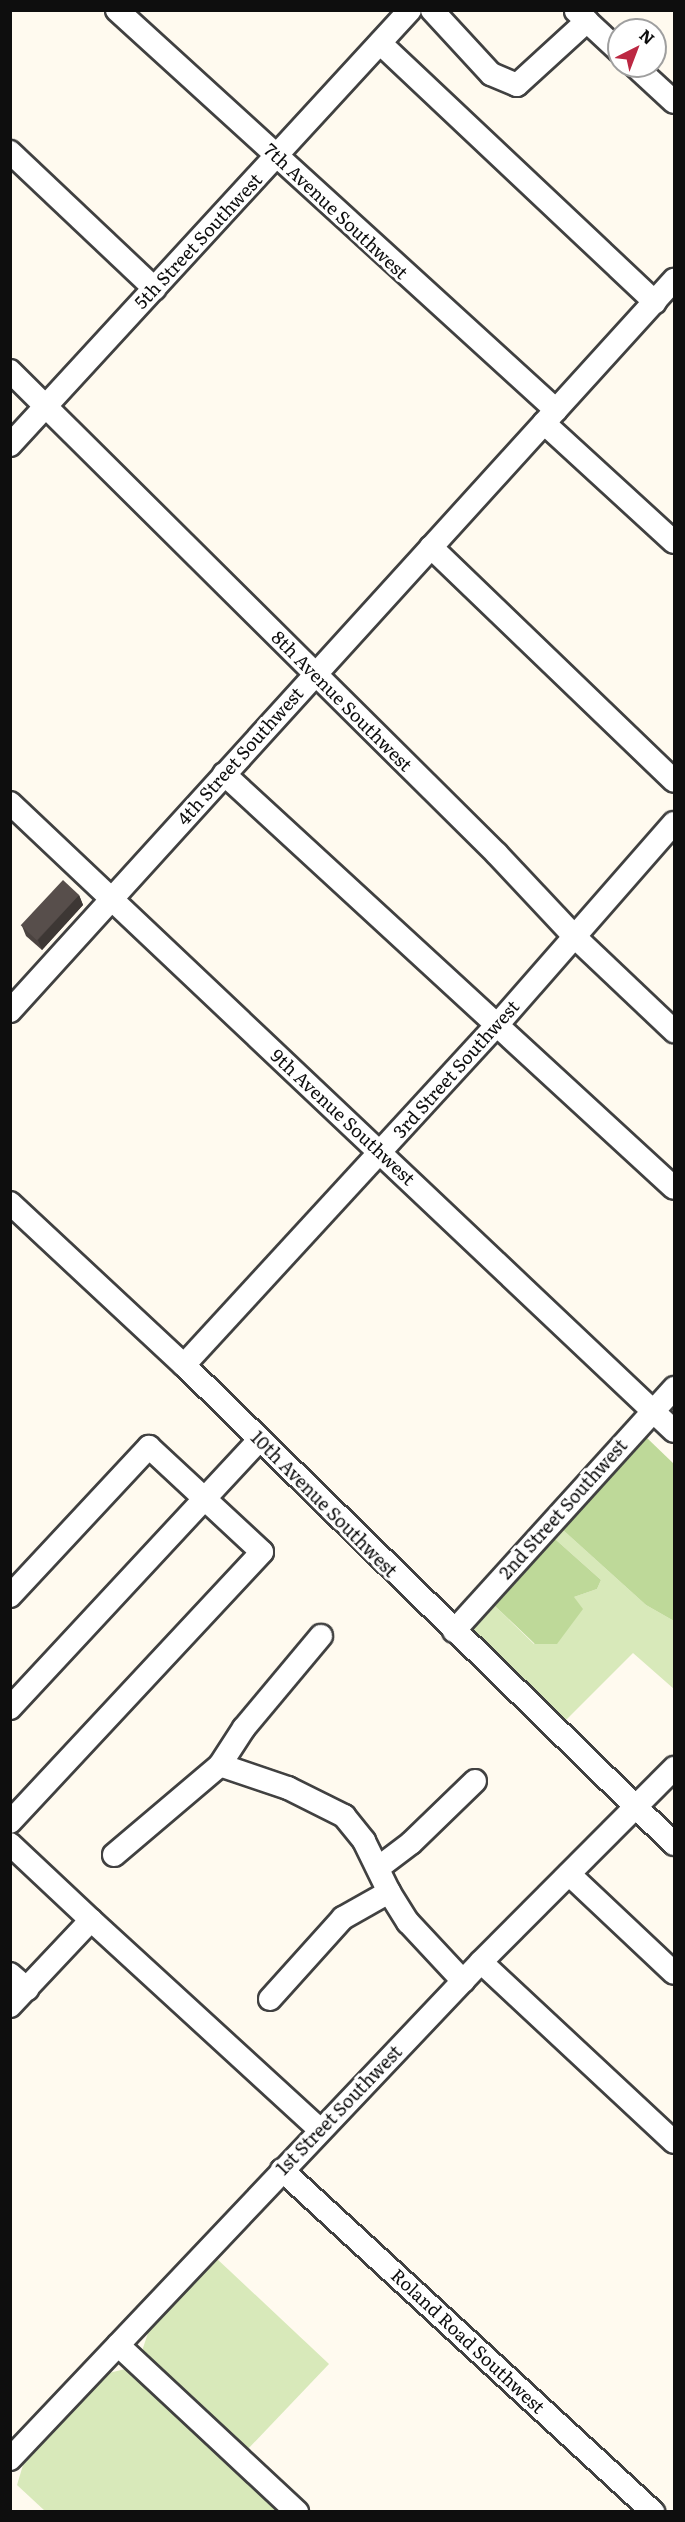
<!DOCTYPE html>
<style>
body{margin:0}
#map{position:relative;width:685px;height:2522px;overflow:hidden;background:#fffaef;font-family:Literata,serif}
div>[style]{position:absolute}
.green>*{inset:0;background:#d8e9ba}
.forest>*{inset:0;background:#bed999}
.roads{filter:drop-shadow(2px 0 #414141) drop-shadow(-2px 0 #414141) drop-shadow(0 2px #414141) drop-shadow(0 -2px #414141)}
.minor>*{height:22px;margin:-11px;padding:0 11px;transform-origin:11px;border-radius:11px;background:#fff}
.wall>*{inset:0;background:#4b4340}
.shaded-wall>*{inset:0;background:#3d3734}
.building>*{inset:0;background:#574e4b;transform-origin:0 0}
span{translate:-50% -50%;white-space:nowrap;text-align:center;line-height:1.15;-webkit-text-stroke:6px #fff;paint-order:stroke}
.street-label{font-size:18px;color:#0e0e0e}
.frame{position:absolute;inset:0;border:12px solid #0e0e0e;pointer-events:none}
.north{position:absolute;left:607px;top:18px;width:60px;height:60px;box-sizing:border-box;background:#fff;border:2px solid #9f9f9f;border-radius:50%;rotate:42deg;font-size:16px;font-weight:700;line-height:24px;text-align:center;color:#0e0e0e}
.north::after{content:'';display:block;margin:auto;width:21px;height:27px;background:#bc2842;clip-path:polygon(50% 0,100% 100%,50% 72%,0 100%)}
</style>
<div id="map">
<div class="green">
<i style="clip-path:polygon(563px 1530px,646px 1605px,674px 1621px,674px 1689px,633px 1653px,566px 1720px,471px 1631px,495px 1606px,534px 1644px,574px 1597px,597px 1589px,601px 1580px,555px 1539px)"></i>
<i style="clip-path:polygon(215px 2257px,329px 2364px,247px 2450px,144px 2357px,143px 2348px,148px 2333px)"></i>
<i style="clip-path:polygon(125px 2369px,281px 2511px,45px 2511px,17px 2485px,23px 2465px,109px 2373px)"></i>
</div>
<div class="forest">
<i style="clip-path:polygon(647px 1438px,674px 1464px,674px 1621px,646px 1605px,563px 1530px)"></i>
<i style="clip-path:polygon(555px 1539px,601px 1580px,597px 1589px,574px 1597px,583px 1609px,557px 1644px,535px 1644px,495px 1606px)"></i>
</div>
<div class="roads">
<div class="minor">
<i style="left:117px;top:10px;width:594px;rotate:42.34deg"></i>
<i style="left:432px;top:10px;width:87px;rotate:47.3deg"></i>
<i style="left:491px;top:74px;width:28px;rotate:23deg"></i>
<i style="left:517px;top:85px;width:95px;rotate:-42.4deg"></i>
<i style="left:576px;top:11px;width:59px;rotate:42.9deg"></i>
<i style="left:380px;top:43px;width:378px;rotate:43.3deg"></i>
<i style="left:635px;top:66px;width:53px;rotate:42.7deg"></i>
<i style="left:10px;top:152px;width:199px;rotate:43.4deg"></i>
<i style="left:10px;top:371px;width:686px;rotate:44.76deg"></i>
<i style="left:497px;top:854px;width:114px;rotate:46.8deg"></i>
<i style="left:575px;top:937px;width:137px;rotate:43.5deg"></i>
<i style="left:544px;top:423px;width:176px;rotate:42.5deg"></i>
<i style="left:10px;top:445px;width:591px;rotate:-47.4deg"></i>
<i style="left:431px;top:547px;width:337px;rotate:43.9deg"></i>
<i style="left:224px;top:774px;width:611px;rotate:42.61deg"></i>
<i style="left:10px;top:803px;width:914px;rotate:43.4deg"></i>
<i style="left:10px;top:1011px;width:988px;rotate:-47.75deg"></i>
<i style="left:10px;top:1203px;width:238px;rotate:43deg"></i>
<i style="left:184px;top:1365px;width:685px;rotate:44.35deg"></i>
<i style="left:184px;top:1365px;width:464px;rotate:-47.4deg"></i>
<i style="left:498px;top:1024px;width:267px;rotate:-48.8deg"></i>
<i style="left:10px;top:1596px;width:204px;rotate:-47deg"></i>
<i style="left:149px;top:1447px;width:154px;rotate:42.9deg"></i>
<i style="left:262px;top:1552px;width:369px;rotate:133deg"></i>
<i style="left:454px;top:1631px;width:328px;rotate:-47.8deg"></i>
<i style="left:10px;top:1708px;width:367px;rotate:-47.1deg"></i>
<i style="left:220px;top:1765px;width:72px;rotate:18.7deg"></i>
<i style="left:288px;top:1788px;width:63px;rotate:26.6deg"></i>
<i style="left:344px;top:1816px;width:32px;rotate:51deg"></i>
<i style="left:364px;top:1841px;width:57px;rotate:63.9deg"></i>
<i style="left:389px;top:1892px;width:36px;rotate:58deg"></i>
<i style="left:408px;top:1922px;width:81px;rotate:47deg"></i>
<i style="left:10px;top:1844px;width:111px;rotate:43.2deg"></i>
<i style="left:91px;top:1920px;width:118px;rotate:133.3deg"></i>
<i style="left:114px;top:1855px;width:139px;rotate:-40.3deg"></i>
<i style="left:220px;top:1765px;width:44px;rotate:-57deg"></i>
<i style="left:244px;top:1728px;width:120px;rotate:-50.1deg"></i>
<i style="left:378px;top:1868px;width:41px;rotate:-37.1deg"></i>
<i style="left:411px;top:1843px;width:89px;rotate:-44.1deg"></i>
<i style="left:569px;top:1874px;width:144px;rotate:43.3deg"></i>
<i style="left:91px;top:1920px;width:311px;rotate:42.5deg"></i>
<i style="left:481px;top:1962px;width:264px;rotate:43deg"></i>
<i style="left:10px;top:1974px;width:23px;rotate:41deg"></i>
<i style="left:270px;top:1999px;width:109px;rotate:-48deg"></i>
<i style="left:343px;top:1918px;width:53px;rotate:-29.5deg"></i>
<i style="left:282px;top:2170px;width:505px;rotate:42.67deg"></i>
<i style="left:118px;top:2345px;width:245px;rotate:43deg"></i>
<i style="left:10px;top:2459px;width:685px;rotate:-46.54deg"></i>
<i style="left:481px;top:1962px;width:274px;rotate:-45.1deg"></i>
</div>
</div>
<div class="wall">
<i style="clip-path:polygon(79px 895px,83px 905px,42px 950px,26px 936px,22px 926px)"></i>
</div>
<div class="shaded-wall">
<i style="clip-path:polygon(79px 895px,83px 905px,42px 950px,38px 940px)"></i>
</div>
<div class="building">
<i style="left:63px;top:880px;width:22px;height:62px;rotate:43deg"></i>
</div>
<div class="street-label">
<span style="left:336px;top:211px;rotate:43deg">7th Avenue Southwest</span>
<span style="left:198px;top:241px;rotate:-47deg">5th Street Southwest</span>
<span style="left:342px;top:701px;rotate:45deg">8th Avenue Southwest</span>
<span style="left:240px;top:756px;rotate:-48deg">4th Street Southwest</span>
<span style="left:456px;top:1069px;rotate:-48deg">3rd Street Southwest</span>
<span style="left:343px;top:1117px;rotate:43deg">9th Avenue Southwest</span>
<span style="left:324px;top:1504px;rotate:45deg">10th Avenue Southwest</span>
<span style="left:563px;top:1509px;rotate:-48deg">2nd Street Southwest</span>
<span style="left:339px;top:2110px;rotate:-46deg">1st Street Southwest</span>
<span style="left:468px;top:2341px;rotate:43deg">Roland Road Southwest</span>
</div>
<div class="frame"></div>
<div class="north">N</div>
</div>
